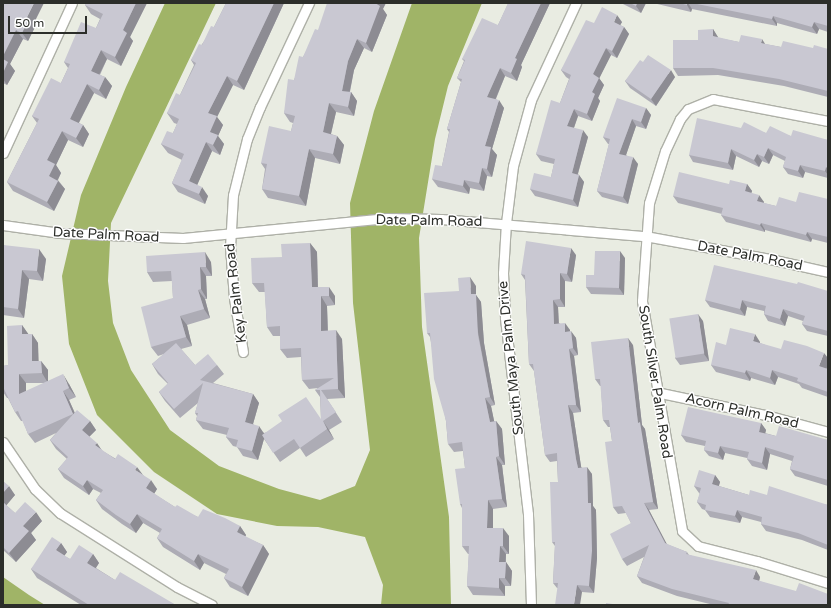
<!DOCTYPE html>
<style>
body{margin:0}
#map{position:relative;width:831px;height:608px;overflow:hidden;background:#e9ece2;font-family:"Varela Round",sans-serif}
div>[style]{position:absolute}
.water>*{inset:0;background:#a0b467}
.roads{filter:drop-shadow(1px 0 #aeb0a7) drop-shadow(-1px 0 #aeb0a7) drop-shadow(0 1px #aeb0a7) drop-shadow(0 -1px #aeb0a7)}
.street>*{height:9px;margin:-4.5px;padding:0 4.5px;transform-origin:4.5px;border-radius:4.5px;background:#fff}
.wall>*{inset:0;background:#adacb5}
.shaded-wall>*{inset:0;background:#8d8c93}
.building>*{inset:0;background:#c9c8d2;transform-origin:0 0}
span{translate:-50% -50%;white-space:nowrap;text-align:center;line-height:1.15;-webkit-text-stroke:3px #fff;paint-order:stroke}
.street-label{font-size:14px;color:#2c2e2a}
.frame{position:absolute;inset:0;border:4px solid #2c2e2a;pointer-events:none}
.scale{position:absolute;left:8px;top:16px;width:79px;height:18px;box-sizing:border-box;border:2px solid #2c2e2a;border-top:0;padding-left:5px;font-size:12px;line-height:14px;white-space:nowrap;color:#2c2e2a;-webkit-text-stroke:3px #fff;paint-order:stroke}
</style>
<div id="map">
<div class="water">
<i style="clip-path:polygon(165px 3px,216px 3px,111px 223px,108px 281px,113px 323px,131px 370px,170px 430px,219px 466px,279px 489px,320px 500px,355px 486px,370px 450px,353px 303px,350px 203px,374px 111px,412px 3px,482px 3px,448px 86px,435px 139px,419px 238px,422px 327px,449px 517px,451px 605px,381px 605px,383px 585px,365px 537px,318px 527px,277px 526px,217px 514px,154px 472px,97px 415px,69px 344px,62px 276px,81px 195px,126px 87px)"></i>
<i style="clip-path:polygon(3px 577px,29px 595px,45px 605px,3px 605px)"></i>
</div>
<div class="roads">
<div class="street">
<i style="left:828px;top:121px;width:117px;rotate:-169.2deg"></i>
<i style="left:713px;top:99px;width:27px;rotate:158deg"></i>
<i style="left:688px;top:109px;width:13px;rotate:129deg"></i>
<i style="left:680px;top:119px;width:35px;rotate:115deg"></i>
<i style="left:665px;top:151px;width:54px;rotate:107.1deg"></i>
<i style="left:649px;top:203px;width:98px;rotate:94.1deg"></i>
<i style="left:642px;top:301px;width:233px;rotate:80.1deg"></i>
<i style="left:682px;top:531px;width:22px;rotate:43deg"></i>
<i style="left:698px;top:546px;width:61px;rotate:14.3deg"></i>
<i style="left:757px;top:561px;width:74px;rotate:17.2deg"></i>
<i style="left:3px;top:153px;width:165px;rotate:-65.3deg"></i>
<i style="left:3px;top:225px;width:58px;rotate:8deg"></i>
<i style="left:60px;top:233px;width:123px;rotate:2.3deg"></i>
<i style="left:183px;top:238px;width:205px;rotate:-5.6deg"></i>
<i style="left:387px;top:218px;width:54px;rotate:1.1deg"></i>
<i style="left:441px;top:219px;width:205px;rotate:4.8deg"></i>
<i style="left:645px;top:236px;width:127px;rotate:10.4deg"></i>
<i style="left:770px;top:259px;width:59px;rotate:12.6deg"></i>
<i style="left:243px;top:352px;width:55px;rotate:-99.5deg"></i>
<i style="left:234px;top:298px;width:51px;rotate:-94.5deg"></i>
<i style="left:230px;top:247px;width:52px;rotate:-86.7deg"></i>
<i style="left:233px;top:195px;width:58px;rotate:-76deg"></i>
<i style="left:247px;top:139px;width:35px;rotate:-68deg"></i>
<i style="left:260px;top:107px;width:115px;rotate:-64.8deg"></i>
<i style="left:656px;top:392px;width:116px;rotate:11.9deg"></i>
<i style="left:770px;top:416px;width:60px;rotate:15.4deg"></i>
<i style="left:3px;top:442px;width:57px;rotate:55.8deg"></i>
<i style="left:35px;top:489px;width:35px;rotate:44deg"></i>
<i style="left:60px;top:513px;width:138px;rotate:32.3deg"></i>
<i style="left:177px;top:587px;width:39px;rotate:27deg"></i>
<i style="left:531px;top:605px;width:91px;rotate:-91.9deg"></i>
<i style="left:528px;top:514px;width:198px;rotate:-96.7deg"></i>
<i style="left:505px;top:317px;width:44px;rotate:-92.6deg"></i>
<i style="left:503px;top:273px;width:50px;rotate:-86.6deg"></i>
<i style="left:506px;top:223px;width:57px;rotate:-83deg"></i>
<i style="left:513px;top:166px;width:68px;rotate:-74.7deg"></i>
<i style="left:531px;top:100px;width:107px;rotate:-65.1deg"></i>
</div>
</div>
<div class="wall">
<i style="clip-path:polygon(3px 3px,33px 25px,35px 27px,28px 41px,23px 39px,10px 64px,15px 71px,7px 85px,3px 83px)"></i>
<i style="clip-path:polygon(86px 3px,147px 3px,130px 37px,133px 41px,121px 66px,107px 59px,100px 75px,105px 77px,112px 86px,106px 99px,94px 93px,79px 123px,83px 125px,89px 134px,83px 147px,68px 140px,56px 165px,61px 173px,58px 180px,65px 189px,54px 211px,13px 191px,7px 182px,37px 123px,32px 116px,61px 83px,68px 68px,64px 62px,96px 28px,100px 19px,91px 14px,85px 5px)"></i>
<i style="clip-path:polygon(226px 3px,284px 3px,244px 90px,233px 85px,217px 117px,223px 125px,218px 136px,224px 144px,220px 155px,212px 151px,197px 185px,208px 196px,205px 204px,178px 192px,172px 183px,182px 160px,168px 153px,161px 144px,173px 133px,177px 124px,174px 123px,167px 113px,180px 95px,194px 65px,191px 60px,214px 27px)"></i>
<i style="clip-path:polygon(507px 3px,550px 3px,521px 65px,522px 67px,517px 81px,505px 76px,496px 99px,504px 108px,492px 149px,497px 155px,492px 177px,487px 176px,484px 191px,470px 188px,469px 194px,438px 187px,432px 179px,442px 166px,449px 132px,447px 129px,461px 82px,457px 78px,464px 61px,462px 59px,498px 25px,508px 4px)"></i>
<i style="clip-path:polygon(621px 3px,646px 3px,641px 13px)"></i>
<i style="clip-path:polygon(653px 3px,828px 3px,828px 32px,819px 29px,817px 34px,777px 23px,777px 26px,692px 9px,691px 12px)"></i>
<i style="clip-path:polygon(383px 9px,387px 15px,372px 52px,364px 48px,354px 70px,350px 92px,351px 92px,357px 101px,354px 116px,336px 112px,331px 134px,337px 136px,344px 145px,340px 164px,315px 158px,306px 206px,268px 198px,262px 189px,265px 169px,261px 163px,291px 131px,293px 123px,290px 122px,284px 113px,294px 80px,303px 57px,318px 30px)"></i>
<i style="clip-path:polygon(622px 22px,620px 25px,624px 27px,629px 34px,617px 58px,611px 55px,599px 78px,604px 85px,598px 98px,600px 101px,592px 121px,578px 116px,574px 128px,588px 137px,578px 174px,579px 175px,584px 182px,578px 207px,535px 196px,530px 189px,551px 177px,554px 164px,541px 161px,536px 154px,560px 103px,569px 79px,566px 77px,561px 70px,594px 23px)"></i>
<i style="clip-path:polygon(713px 29px,718px 38px,739px 42px,765px 44px,781px 47px,828px 49px,828px 97px,784px 86px,718px 75px,678px 76px,673px 68px,698px 40px)"></i>
<i style="clip-path:polygon(643px 62px,675px 77px,656px 106px,630px 88px,625px 81px)"></i>
<i style="clip-path:polygon(646px 108px,651px 115px,646px 129px,636px 126px,626px 155px,638px 164px,628px 204px,602px 197px,597px 191px,609px 144px,608px 144px,603px 137px)"></i>
<i style="clip-path:polygon(741px 128px,766px 133px,791px 136px,828px 140px,828px 178px,805px 172px,803px 178px,788px 174px,783px 167px,785px 161px,773px 155px,769px 164px,762px 161px,759px 167px,736px 156px,733px 170px,693px 162px,689px 155px)"></i>
<i style="clip-path:polygon(729px 184px,747px 184px,752px 191px,751px 193px,764px 202px,763px 203px,776px 206px,796px 202px,828px 199px,828px 243px,812px 239px,811px 242px,765px 230px,765px 232px,726px 222px,721px 215px,722px 214px,678px 203px,673px 196px)"></i>
<i style="clip-path:polygon(310px 243px,317px 252px,318px 287px,335px 296px,335px 305px,327px 306px,328px 331px,342px 339px,345px 398px,327px 399px,342px 422px,329px 430px,334px 439px,306px 457px,300px 448px,280px 462px,264px 439px,258px 460px,243px 456px,237px 447px,233px 446px,226px 437px,227px 435px,203px 429px,196px 420px,197px 416px,195px 413px,198px 403px,180px 418px,165px 401px,159px 392px,168px 384px,158px 374px,152px 364px,164px 354px,158px 356px,151px 347px,173px 298px,172px 281px,153px 282px,147px 272px,211px 262px,212px 276px,206px 276px,207px 299px,205px 299px,210px 318px,187px 325px,192px 346px,181px 349px,195px 365px,217px 365px,224px 374px,213px 383px,253px 394px,259px 403px,253px 424px,264px 433px,321px 419px,320px 397px,315px 390px,318px 388px,309px 389px,302px 380px,301px 357px,287px 358px,280px 349px,280px 336px,273px 336px,267px 327px,265px 292px,259px 292px,252px 283px,282px 257px)"></i>
<i style="clip-path:polygon(3px 245px,46px 259px,43px 281px,29px 279px,24px 318px,3px 315px)"></i>
<i style="clip-path:polygon(576px 255px,572px 282px,565px 281px,565px 307px,558px 307px,559px 323px,570px 330px,570px 331px,576px 338px,578px 355px,574px 356px,581px 412px,573px 413px,581px 467px,592px 474px,593px 506px,596px 510px,597px 558px,594px 593px,582px 592px,557px 588px,553px 583px,555px 546px,552px 542px,558px 482px,557px 461px,550px 462px,545px 455px,534px 371px,529px 364px,525px 280px,521px 274px)"></i>
<i style="clip-path:polygon(625px 258px,624px 295px,591px 294px,586px 287px,594px 275px)"></i>
<i style="clip-path:polygon(476px 286px,476px 295px,481px 302px,484px 343px,495px 405px,491px 406px,494px 421px,496px 421px,502px 429px,505px 465px,502px 465px,507px 507px,493px 509px,493px 528px,509px 536px,509px 554px,506px 554px,506px 562px,512px 571px,511px 586px,505px 586px,505px 596px,473px 595px,467px 586px,469px 554px,468px 554px,462px 546px,462px 508px,460px 504px,465px 468px,463px 451px,454px 452px,448px 444px,446px 421px,430px 337px,427px 333px,459px 291px)"></i>
<i style="clip-path:polygon(828px 291px,828px 336px,807px 331px,802px 324px,803px 321px,788px 316px,785px 326px,768px 321px,764px 314px,764px 311px,747px 307px,745px 316px,710px 307px,705px 300px)"></i>
<i style="clip-path:polygon(703px 321px,709px 361px,680px 365px,675px 358px)"></i>
<i style="clip-path:polygon(evenodd,22px 325px,28px 334px,32px 334px,38px 343px,38px 361px,41px 361px,48px 370px,48px 381px,69px 384px,76px 397px,69px 400px,75px 413px,90px 421px,96px 430px,89px 437px,101px 450px,143px 475px,157px 489px,154px 494px,175px 507px,198px 517px,240px 526px,246px 535px,245px 537px,263px 545px,269px 554px,248px 596px,230px 587px,224px 578px,226px 574px,204px 563px,200px 570px,163px 547px,157px 538px,160px 533px,143px 523px,136px 533px,122px 524px,102px 509px,96px 500px,101px 493px,93px 489px,89px 495px,64px 478px,58px 469px,67px 459px,56px 449px,50px 440px,56px 433px,35px 443px,28px 434px,23px 421px,21px 421px,15px 412px,8px 398px,7px 398px,3px 392px,3px 366px,8px 365px,22px 325px,26px 383px,45px 383px,26px 392px,26px 383px)"></i>
<i style="clip-path:polygon(760px 342px,760px 343px,828px 369px,828px 397px,802px 388px,799px 384px,778px 377px,775px 385px,751px 378px,750px 381px,716px 372px,711px 365px,726px 345px)"></i>
<i style="clip-path:polygon(633px 345px,642px 425px,645px 429px,658px 509px,649px 510px,666px 544px,687px 552px,689px 555px,760px 577px,759px 581px,828px 605px,714px 605px,677px 596px,642px 583px,637px 576px,644px 557px,627px 566px,622px 559px,631px 523px,626px 513px,618px 514px,613px 507px,612px 441px,610px 427px,608px 427px,603px 420px,601px 386px,600px 386px,595px 379px)"></i>
<i style="clip-path:polygon(761px 423px,766px 430px,765px 433px,776px 436px,828px 440px,828px 486px,795px 476px,790px 469px,792px 461px,770px 454px,767px 470px,752px 466px,747px 459px,747px 458px,725px 453px,723px 460px,709px 456px,704px 450px,705px 446px,686px 442px,681px 435px)"></i>
<i style="clip-path:polygon(715px 475px,720px 482px,719px 486px,749px 495px,767px 495px,828px 505px,828px 550px,802px 540px,766px 531px,761px 524px,761px 522px,742px 517px,740px 523px,710px 517px,705px 510px,702px 509px,697px 502px,700px 494px,699px 493px,694px 486px)"></i>
<i style="clip-path:polygon(3px 481px,15px 495px,6px 505px,15px 513px,42px 521px,31px 533px,36px 540px,16px 562px,3px 550px)"></i>
<i style="clip-path:polygon(61px 543px,67px 552px,64px 556px,70px 559px,93px 554px,99px 563px,96px 568px,115px 580px,176px 605px,81px 605px,37px 578px,31px 569px)"></i>
</div>
<div class="shaded-wall">
<i style="clip-path:polygon(34px 3px,44px 3px,33px 25px,35px 27px,28px 41px,22px 33px,27px 17px)"></i>
<i style="clip-path:polygon(136px 3px,147px 3px,130px 37px,133px 41px,121px 66px,115px 57px,123px 30px)"></i>
<i style="clip-path:polygon(274px 3px,284px 3px,244px 90px,237px 81px)"></i>
<i style="clip-path:polygon(375px 3px,386px 3px,383px 9px,387px 15px,372px 52px,366px 43px)"></i>
<i style="clip-path:polygon(541px 3px,550px 3px,521px 65px,522px 67px,517px 81px,511px 73px,515px 58px)"></i>
<i style="clip-path:polygon(637px 3px,646px 3px,641px 13px,636px 6px)"></i>
<i style="clip-path:polygon(687px 3px,688px 3px,692px 9px,691px 12px,687px 5px)"></i>
<i style="clip-path:polygon(617px 15px,622px 22px,618px 29px,614px 22px)"></i>
<i style="clip-path:polygon(773px 16px,777px 23px,777px 26px,772px 19px)"></i>
<i style="clip-path:polygon(814px 22px,819px 29px,817px 34px,812px 27px)"></i>
<i style="clip-path:polygon(624px 27px,629px 34px,617px 58px,612px 51px)"></i>
<i style="clip-path:polygon(713px 29px,718px 37px,718px 44px,713px 36px)"></i>
<i style="clip-path:polygon(16px 30px,23px 39px,10px 64px,15px 71px,7px 85px,3px 79px,3px 56px)"></i>
<i style="clip-path:polygon(357px 39px,364px 48px,354px 70px,348px 100px,342px 91px,348px 61px)"></i>
<i style="clip-path:polygon(762px 39px,767px 47px,761px 43px)"></i>
<i style="clip-path:polygon(606px 48px,611px 55px,598px 81px,593px 74px)"></i>
<i style="clip-path:polygon(101px 50px,107px 59px,97px 79px,91px 71px)"></i>
<i style="clip-path:polygon(500px 68px,505px 76px,493px 105px,487px 97px)"></i>
<i style="clip-path:polygon(671px 70px,675px 77px,656px 106px,651px 99px)"></i>
<i style="clip-path:polygon(227px 76px,233px 85px,217px 117px,223px 125px,218px 136px,224px 144px,220px 155px,213px 145px,210px 132px,208px 113px)"></i>
<i style="clip-path:polygon(105px 77px,112px 86px,106px 99px,99px 90px)"></i>
<i style="clip-path:polygon(599px 78px,604px 85px,598px 98px,600px 101px,592px 121px,587px 114px,592px 92px)"></i>
<i style="clip-path:polygon(87px 84px,94px 93px,76px 128px,70px 119px)"></i>
<i style="clip-path:polygon(351px 92px,357px 101px,354px 116px,348px 107px)"></i>
<i style="clip-path:polygon(499px 100px,504px 108px,492px 149px,497px 155px,492px 177px,487px 169px,485px 146px)"></i>
<i style="clip-path:polygon(329px 103px,336px 112px,329px 142px,323px 132px)"></i>
<i style="clip-path:polygon(646px 108px,651px 115px,646px 129px,641px 122px)"></i>
<i style="clip-path:polygon(574px 109px,578px 116px,572px 133px,567px 126px)"></i>
<i style="clip-path:polygon(632px 119px,636px 126px,624px 161px,619px 154px)"></i>
<i style="clip-path:polygon(83px 125px,89px 134px,83px 147px,76px 138px)"></i>
<i style="clip-path:polygon(583px 130px,588px 137px,576px 180px,572px 173px)"></i>
<i style="clip-path:polygon(62px 131px,68px 140px,56px 165px,61px 173px,55px 185px,49px 176px,47px 160px)"></i>
<i style="clip-path:polygon(337px 136px,344px 145px,340px 164px,333px 154px)"></i>
<i style="clip-path:polygon(206px 142px,212px 151px,195px 190px,189px 181px)"></i>
<i style="clip-path:polygon(768px 148px,773px 155px,769px 164px,764px 157px)"></i>
<i style="clip-path:polygon(309px 149px,315px 158px,306px 206px,299px 196px)"></i>
<i style="clip-path:polygon(731px 149px,736px 156px,733px 170px,728px 163px)"></i>
<i style="clip-path:polygon(757px 154px,762px 161px,759px 167px,754px 160px)"></i>
<i style="clip-path:polygon(633px 157px,638px 164px,628px 204px,623px 197px)"></i>
<i style="clip-path:polygon(800px 165px,805px 172px,803px 178px,798px 171px)"></i>
<i style="clip-path:polygon(826px 167px,828px 170px,828px 175px,825px 171px)"></i>
<i style="clip-path:polygon(482px 168px,487px 176px,484px 191px,479px 183px)"></i>
<i style="clip-path:polygon(579px 175px,584px 182px,578px 207px,573px 200px)"></i>
<i style="clip-path:polygon(464px 180px,470px 188px,469px 194px,463px 186px)"></i>
<i style="clip-path:polygon(58px 181px,65px 189px,54px 211px,47px 202px)"></i>
<i style="clip-path:polygon(747px 184px,752px 191px,750px 198px,745px 191px)"></i>
<i style="clip-path:polygon(202px 187px,208px 196px,205px 204px,199px 194px)"></i>
<i style="clip-path:polygon(759px 195px,764px 202px,762px 208px,757px 201px)"></i>
<i style="clip-path:polygon(761px 223px,765px 230px,765px 232px,760px 225px)"></i>
<i style="clip-path:polygon(807px 232px,812px 239px,811px 242px,806px 235px)"></i>
<i style="clip-path:polygon(310px 243px,317px 252px,318px 296px,312px 287px)"></i>
<i style="clip-path:polygon(571px 248px,576px 255px,572px 282px,567px 274px)"></i>
<i style="clip-path:polygon(39px 249px,46px 259px,43px 281px,37px 271px)"></i>
<i style="clip-path:polygon(620px 251px,625px 258px,624px 295px,619px 288px)"></i>
<i style="clip-path:polygon(205px 252px,211px 262px,212px 276px,206px 267px)"></i>
<i style="clip-path:polygon(200px 267px,206px 276px,207px 299px,201px 289px)"></i>
<i style="clip-path:polygon(22px 270px,29px 279px,24px 318px,18px 309px)"></i>
<i style="clip-path:polygon(560px 273px,565px 281px,565px 307px,560px 299px)"></i>
<i style="clip-path:polygon(470px 277px,476px 286px,476px 295px,481px 302px,484px 343px,495px 405px,490px 397px,471px 294px)"></i>
<i style="clip-path:polygon(329px 287px,335px 296px,335px 305px,329px 296px)"></i>
<i style="clip-path:polygon(198px 290px,205px 299px,210px 318px,204px 309px)"></i>
<i style="clip-path:polygon(321px 296px,327px 306px,328px 340px,321px 331px)"></i>
<i style="clip-path:polygon(553px 300px,558px 307px,559px 331px,554px 324px)"></i>
<i style="clip-path:polygon(742px 300px,747px 307px,745px 316px,740px 309px)"></i>
<i style="clip-path:polygon(783px 309px,788px 316px,785px 326px,780px 319px)"></i>
<i style="clip-path:polygon(698px 314px,703px 321px,709px 361px,704px 354px)"></i>
<i style="clip-path:polygon(180px 316px,187px 325px,192px 346px,186px 337px)"></i>
<i style="clip-path:polygon(565px 323px,570px 330px,570px 339px,565px 332px)"></i>
<i style="clip-path:polygon(22px 325px,29px 335px,22px 334px)"></i>
<i style="clip-path:polygon(336px 330px,342px 339px,345px 398px,338px 389px)"></i>
<i style="clip-path:polygon(571px 331px,576px 338px,578px 355px,573px 348px)"></i>
<i style="clip-path:polygon(32px 334px,38px 343px,39px 370px,32px 361px)"></i>
<i style="clip-path:polygon(755px 334px,760px 342px,758px 348px,753px 341px)"></i>
<i style="clip-path:polygon(628px 338px,633px 345px,642px 425px,645px 429px,658px 509px,653px 502px,638px 423px)"></i>
<i style="clip-path:polygon(569px 349px,574px 356px,581px 412px,576px 405px)"></i>
<i style="clip-path:polygon(824px 353px,828px 358px,828px 365px,825px 373px,819px 366px)"></i>
<i style="clip-path:polygon(41px 361px,48px 370px,48px 383px,42px 373px)"></i>
<i style="clip-path:polygon(746px 370px,751px 378px,750px 381px,745px 373px)"></i>
<i style="clip-path:polygon(772px 370px,778px 377px,775px 385px,770px 378px)"></i>
<i style="clip-path:polygon(19px 374px,26px 383px,26px 404px,19px 394px)"></i>
<i style="clip-path:polygon(63px 374px,69px 384px,76px 397px,69px 388px)"></i>
<i style="clip-path:polygon(63px 391px,69px 400px,79px 423px,73px 414px)"></i>
<i style="clip-path:polygon(253px 394px,259px 403px,251px 431px,245px 422px)"></i>
<i style="clip-path:polygon(485px 398px,491px 406px,496px 430px,490px 422px)"></i>
<i style="clip-path:polygon(568px 405px,573px 413px,581px 466px,583px 475px,578px 468px,576px 459px)"></i>
<i style="clip-path:polygon(90px 421px,96px 430px,88px 438px,82px 430px)"></i>
<i style="clip-path:polygon(323px 421px,329px 430px,334px 439px,327px 429px)"></i>
<i style="clip-path:polygon(496px 421px,502px 429px,505px 465px,499px 456px)"></i>
<i style="clip-path:polygon(761px 423px,766px 430px,764px 439px,759px 432px)"></i>
<i style="clip-path:polygon(259px 426px,265px 435px,258px 460px,252px 451px)"></i>
<i style="clip-path:polygon(97px 443px,103px 452px,95px 445px)"></i>
<i style="clip-path:polygon(720px 446px,725px 453px,723px 460px,718px 453px)"></i>
<i style="clip-path:polygon(765px 447px,770px 454px,767px 470px,762px 463px)"></i>
<i style="clip-path:polygon(496px 457px,502px 465px,507px 507px,502px 499px)"></i>
<i style="clip-path:polygon(137px 467px,143px 475px,135px 470px)"></i>
<i style="clip-path:polygon(587px 467px,592px 474px,593px 506px,596px 510px,597px 558px,594px 593px,589px 586px,588px 503px)"></i>
<i style="clip-path:polygon(715px 475px,720px 482px,717px 491px,712px 484px)"></i>
<i style="clip-path:polygon(87px 480px,93px 489px,89px 495px,83px 486px)"></i>
<i style="clip-path:polygon(151px 480px,157px 489px,152px 497px,146px 488px)"></i>
<i style="clip-path:polygon(9px 486px,15px 495px,5px 507px,3px 504px,3px 493px)"></i>
<i style="clip-path:polygon(488px 500px,493px 509px,493px 536px,487px 528px)"></i>
<i style="clip-path:polygon(644px 503px,649px 510px,670px 550px,665px 543px)"></i>
<i style="clip-path:polygon(737px 510px,742px 517px,740px 523px,735px 516px)"></i>
<i style="clip-path:polygon(36px 512px,42px 521px,31px 533px,36px 540px,16px 562px,9px 553px,23px 526px)"></i>
<i style="clip-path:polygon(137px 514px,143px 523px,136px 533px,130px 524px)"></i>
<i style="clip-path:polygon(240px 526px,246px 535px,243px 541px,237px 532px)"></i>
<i style="clip-path:polygon(503px 528px,509px 536px,509px 554px,503px 546px)"></i>
<i style="clip-path:polygon(61px 543px,67px 552px,62px 559px,56px 550px)"></i>
<i style="clip-path:polygon(263px 545px,269px 554px,248px 596px,242px 587px)"></i>
<i style="clip-path:polygon(500px 546px,506px 554px,505px 570px,499px 562px)"></i>
<i style="clip-path:polygon(93px 554px,99px 563px,93px 572px,87px 563px)"></i>
<i style="clip-path:polygon(198px 554px,204px 563px,200px 570px,194px 561px)"></i>
<i style="clip-path:polygon(506px 562px,512px 571px,511px 586px,505px 578px)"></i>
<i style="clip-path:polygon(756px 570px,760px 577px,758px 586px,753px 579px)"></i>
<i style="clip-path:polygon(499px 578px,505px 586px,505px 596px,499px 588px)"></i>
<i style="clip-path:polygon(577px 585px,582px 592px,580px 605px,574px 604px)"></i>
</div>
<div class="building">
<i style="clip-path:polygon(3px 3px,34px 3px,27px 17px,29px 19px,22px 33px,16px 30px,3px 56px)"></i>
<i style="clip-path:polygon(86px 3px,136px 3px,123px 30px,127px 33px,115px 57px,101px 50px,91px 71px,105px 77px,99px 90px,87px 84px,70px 119px,83px 125px,76px 138px,62px 131px,47px 160px,55px 164px,49px 176px,58px 181px,47px 202px,7px 182px,39px 119px,32px 116px,51px 78px,61px 83px,70px 64px,64px 62px,81px 22px,96px 28px,103px 14px,85px 5px)"></i>
<i style="clip-path:polygon(226px 3px,274px 3px,237px 81px,227px 76px,208px 113px,217px 116px,210px 132px,218px 135px,213px 145px,206px 142px,189px 181px,202px 187px,199px 194px,172px 183px,184px 154px,161px 144px,167px 131px,173px 133px,179px 119px,167px 113px,176px 93px,180px 95px,196px 63px,191px 60px,199px 44px,202px 45px,211px 26px,214px 27px)"></i>
<i style="clip-path:polygon(327px 3px,375px 3px,380px 6px,366px 43px,357px 39px,348px 61px,342px 91px,351px 92px,348px 107px,329px 103px,323px 132px,337px 136px,333px 154px,309px 149px,299px 196px,262px 189px,267px 164px,261px 163px,269px 126px,291px 131px,295px 116px,284px 113px,288px 79px,294px 80px,299px 56px,303px 57px,315px 29px,318px 30px)"></i>
<i style="clip-path:polygon(508px 3px,541px 3px,515px 58px,517px 59px,511px 73px,500px 68px,487px 97px,499px 100px,485px 146px,491px 147px,487px 169px,482px 168px,479px 183px,464px 180px,463px 186px,432px 179px,435px 165px,442px 166px,450px 129px,447px 129px,462px 79px,457px 78px,465px 60px,462px 59px,482px 18px,498px 25px)"></i>
<i style="clip-path:polygon(630px 3px,637px 3px,636px 6px)"></i>
<i style="clip-path:polygon(679px 3px,687px 3px,687px 5px)"></i>
<i style="clip-path:polygon(692px 3px,828px 3px,828px 26px,814px 22px,812px 27px,773px 16px,772px 19px)"></i>
<i style="clip-path:polygon(602px 7px,617px 15px,614px 22px,624px 27px,612px 51px,606px 48px,593px 74px,599px 78px,592px 92px,595px 94px,587px 114px,574px 109px,567px 126px,583px 130px,572px 173px,579px 175px,573px 200px,530px 189px,534px 173px,551px 177px,555px 159px,536px 154px,551px 100px,560px 103px,571px 75px,561px 70px,586px 20px,594px 23px)"></i>
<i style="clip-path:polygon(713px 29px,713px 36px,739px 42px,741px 35px,762px 39px,761px 43px,781px 47px,783px 41px,813px 48px,814px 45px,828px 49px,828px 91px,779px 79px,713px 68px,673px 68px,673px 40px,698px 40px,698px 30px)"></i>
<i style="clip-path:polygon(648px 55px,671px 70px,651px 99px,625px 81px,640px 60px,643px 62px)"></i>
<i style="clip-path:polygon(3px 59px,8px 62px,3px 73px)"></i>
<i style="clip-path:polygon(617px 98px,646px 108px,641px 122px,632px 119px,619px 154px,633px 157px,623px 197px,597px 191px,610px 139px,603px 137px)"></i>
<i style="clip-path:polygon(697px 118px,741px 128px,744px 122px,766px 133px,770px 126px,791px 136px,793px 130px,828px 140px,828px 168px,826px 167px,825px 171px,800px 165px,798px 171px,783px 167px,786px 157px,768px 148px,764px 157px,757px 154px,754px 160px,731px 149px,728px 163px,689px 155px)"></i>
<i style="clip-path:polygon(679px 172px,729px 184px,730px 180px,747px 184px,745px 191px,759px 195px,757px 201px,776px 206px,779px 197px,796px 202px,799px 192px,828px 199px,828px 237px,807px 232px,806px 235px,761px 223px,760px 225px,721px 215px,723px 208px,673px 196px)"></i>
<i style="clip-path:polygon(526px 241px,571px 248px,567px 274px,560px 273px,560px 299px,553px 300px,554px 324px,565px 323px,565px 332px,571px 331px,573px 348px,569px 349px,576px 405px,568px 405px,576px 459px,578px 468px,587px 467px,588px 503px,591px 503px,592px 551px,589px 586px,577px 585px,574px 604px,579px 605px,555px 605px,558px 583px,553px 583px,555px 542px,552px 542px,550px 482px,558px 482px,557px 453px,545px 455px,533px 364px,529px 364px,525px 275px,521px 274px)"></i>
<i style="clip-path:polygon(310px 243px,312px 287px,329px 287px,329px 296px,321px 296px,321px 331px,336px 330px,338px 389px,321px 390px,336px 412px,323px 421px,327px 429px,300px 448px,294px 439px,273px 453px,262px 435px,282px 421px,278px 415px,306px 397px,321px 419px,320px 390px,315px 390px,334px 378px,302px 380px,301px 348px,280px 349px,280px 326px,267px 327px,264px 283px,252px 283px,251px 258px,282px 257px,281px 244px)"></i>
<i style="clip-path:polygon(3px 245px,39px 249px,37px 271px,22px 270px,18px 309px,3px 307px)"></i>
<i style="clip-path:polygon(595px 251px,620px 251px,619px 288px,586px 287px,586px 275px,594px 275px)"></i>
<i style="clip-path:polygon(205px 252px,206px 267px,200px 267px,201px 289px,198px 290px,204px 309px,180px 316px,186px 337px,151px 347px,141px 307px,173px 298px,171px 271px,147px 272px,146px 256px)"></i>
<i style="clip-path:polygon(714px 265px,797px 284px,798px 282px,828px 291px,828px 331px,802px 324px,805px 316px,783px 309px,780px 319px,764px 314px,766px 306px,742px 300px,740px 309px,705px 300px)"></i>
<i style="clip-path:polygon(470px 277px,471px 294px,476px 294px,478px 335px,490px 397px,485px 398px,490px 422px,496px 421px,499px 456px,496px 457px,502px 499px,488px 500px,487px 528px,503px 528px,503px 546px,500px 546px,499px 562px,506px 562px,505px 578px,499px 578px,499px 588px,467px 586px,469px 546px,462px 546px,462px 504px,460px 504px,455px 469px,465px 468px,462px 442px,448px 444px,446px 421px,434px 379px,430px 333px,427px 333px,424px 293px,459px 291px,458px 278px)"></i>
<i style="left:698px;top:314px;width:40px;height:29px;rotate:81deg"></i>
<i style="clip-path:polygon(22px 325px,22px 334px,32px 334px,32px 361px,41px 361px,42px 373px,19px 374px,19px 394px,63px 374px,69px 388px,63px 391px,73px 414px,28px 434px,18px 411px,15px 412px,4px 389px,3px 389px,3px 366px,8px 365px,7px 326px)"></i>
<i style="clip-path:polygon(730px 328px,755px 334px,753px 341px,781px 349px,784px 340px,807px 346px,824px 353px,819px 366px,828px 369px,828px 392px,797px 381px,798px 378px,772px 370px,770px 378px,746px 370px,745px 373px,711px 365px,716px 342px,726px 345px)"></i>
<i style="clip-path:polygon(628px 338px,638px 423px,640px 422px,653px 502px,644px 503px,665px 543px,687px 552px,686px 554px,756px 570px,753px 579px,796px 591px,799px 583px,828px 594px,828px 605px,728px 605px,729px 603px,672px 589px,637px 576px,649px 545px,622px 559px,610px 534px,631px 523px,622px 506px,613px 507px,605px 442px,612px 441px,609px 420px,603px 420px,600px 379px,595px 379px,591px 342px)"></i>
<i style="clip-path:polygon(176px 343px,195px 365px,208px 354px,217px 365px,200px 380px,253px 394px,245px 422px,259px 426px,252px 451px,236px 447px,238px 440px,226px 437px,229px 428px,196px 420px,198px 413px,195px 413px,203px 383px,174px 409px,159px 392px,168px 383px,152px 364px)"></i>
<i style="clip-path:polygon(688px 407px,761px 423px,759px 432px,776px 436px,779px 426px,828px 440px,828px 480px,790px 469px,794px 456px,765px 447px,762px 463px,747px 459px,749px 452px,720px 446px,718px 453px,704px 450px,706px 441px,681px 435px)"></i>
<i style="clip-path:polygon(77px 410px,90px 421px,82px 430px,97px 443px,95px 445px,115px 459px,118px 454px,137px 467px,135px 470px,151px 480px,146px 488px,175px 507px,177px 505px,198px 517px,203px 509px,225px 518px,240px 526px,237px 532px,263px 545px,242px 587px,224px 578px,229px 569px,198px 554px,194px 561px,157px 538px,162px 529px,137px 514px,130px 524px,116px 515px,96px 500px,103px 490px,87px 480px,83px 486px,58px 469px,68px 457px,50px 440px)"></i>
<i style="clip-path:polygon(699px 470px,715px 475px,712px 484px,749px 495px,750px 490px,767px 495px,769px 486px,828px 505px,828px 545px,798px 533px,761px 524px,762px 517px,737px 510px,735px 516px,705px 510px,706px 505px,697px 502px,701px 488px,694px 486px)"></i>
<i style="clip-path:polygon(3px 481px,9px 486px,3px 493px)"></i>
<i style="clip-path:polygon(3px 502px,15px 513px,25px 502px,36px 512px,23px 526px,29px 531px,9px 553px,3px 547px)"></i>
<i style="clip-path:polygon(52px 537px,61px 543px,56px 550px,70px 559px,79px 545px,93px 554px,87px 563px,115px 580px,120px 572px,176px 605px,89px 605px,31px 569px)"></i>
<i style="clip-path:polygon(606px 603px,619px 605px,606px 605px)"></i>
</div>
<div class="street-label">
<span style="left:429px;top:221px;rotate:1deg">Date Palm Road</span>
<span style="left:106px;top:235px;rotate:3deg">Date Palm Road</span>
<span style="left:750px;top:256px;rotate:11deg">Date Palm Road</span>
<span style="left:236px;top:293px;rotate:-97deg">Key Palm Road</span>
<span style="left:511px;top:358px;rotate:-96deg">South Maya Palm Drive</span>
<span style="left:655px;top:382px;rotate:81deg">South Silver Palm Road</span>
<span style="left:742px;top:411px;rotate:13deg">Acorn Palm Road</span>
</div>
<div class="frame"></div>
<div class="scale">50 m</div>
</div>
